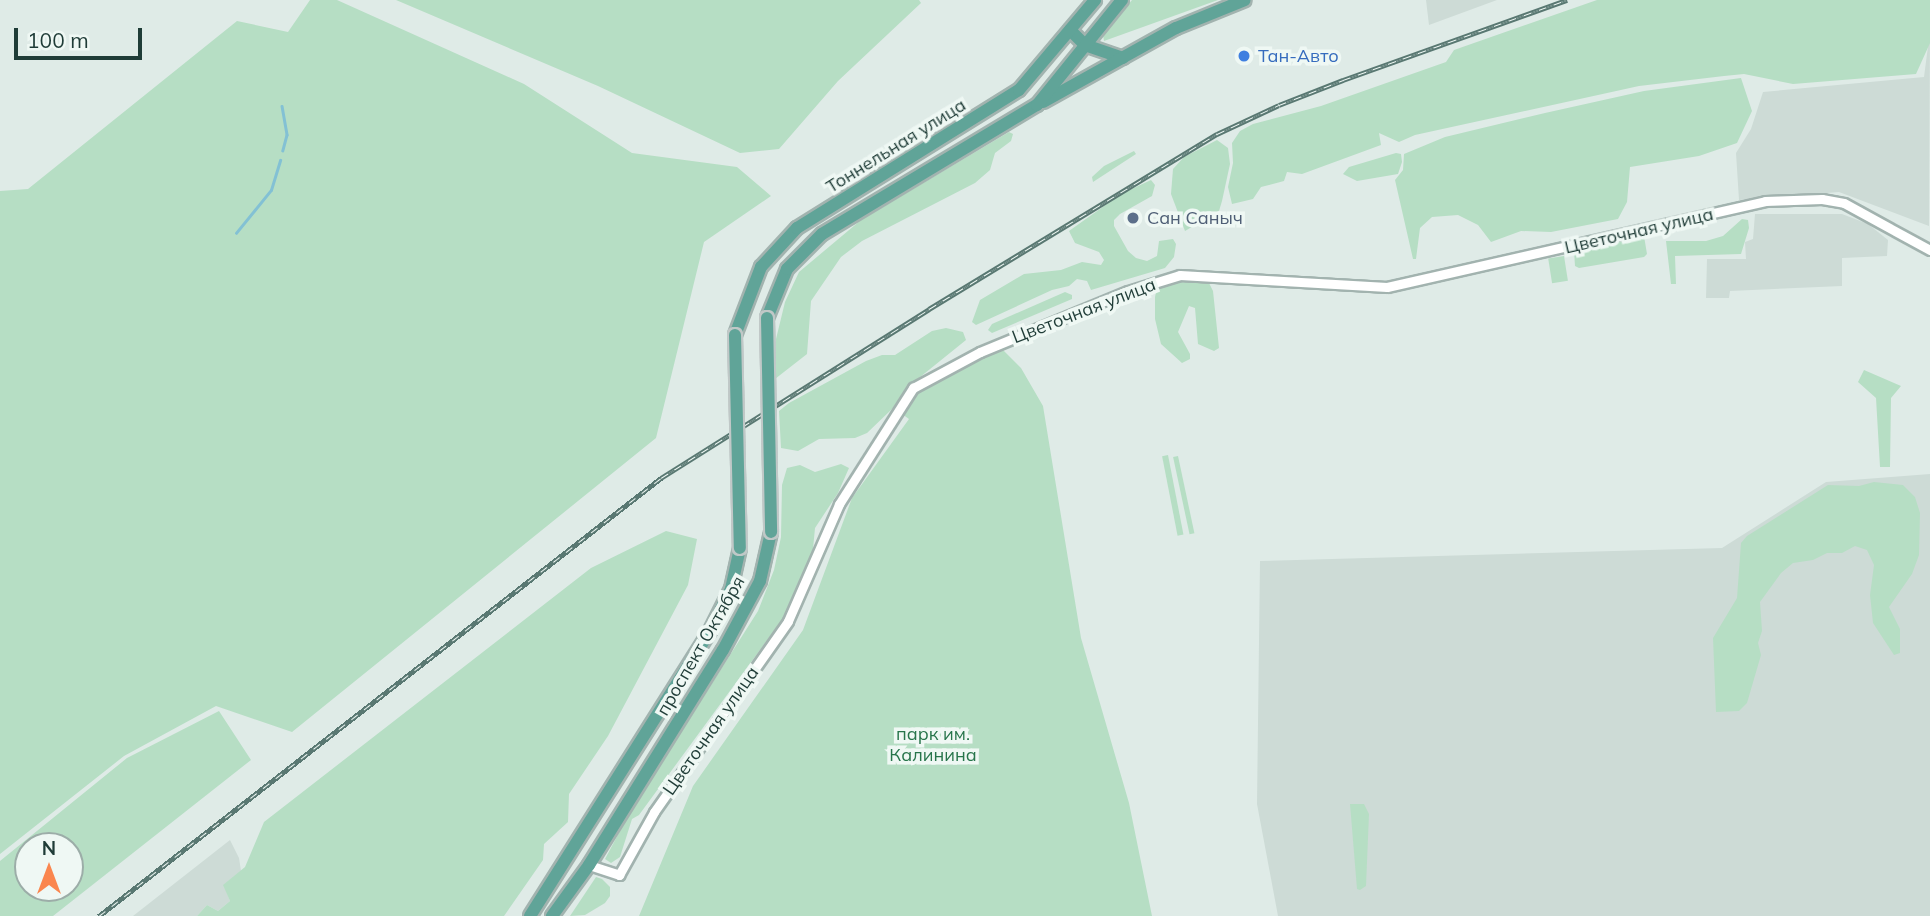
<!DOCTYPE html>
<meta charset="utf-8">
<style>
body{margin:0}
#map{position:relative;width:1930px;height:916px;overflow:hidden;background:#dfebe7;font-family:Mulish,sans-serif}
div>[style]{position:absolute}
.built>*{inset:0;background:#cddbd6}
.green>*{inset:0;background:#b6dec4;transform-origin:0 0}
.stream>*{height:2.5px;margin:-1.25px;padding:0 1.25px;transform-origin:1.25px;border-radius:1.25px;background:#83c1d4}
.roads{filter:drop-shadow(2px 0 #a2b3af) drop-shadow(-2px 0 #a2b3af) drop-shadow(0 2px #a2b3af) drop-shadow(0 -2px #a2b3af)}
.minor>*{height:9px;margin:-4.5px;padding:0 4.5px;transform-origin:4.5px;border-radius:4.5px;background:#fff}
.major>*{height:12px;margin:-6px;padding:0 6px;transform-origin:6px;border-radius:6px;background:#60a498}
.rail>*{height:5px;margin-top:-2.5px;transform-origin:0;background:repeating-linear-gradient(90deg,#eff8f4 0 8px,#597872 0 16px);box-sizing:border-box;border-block:2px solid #597872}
.bridges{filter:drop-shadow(2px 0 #c0c8c7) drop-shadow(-2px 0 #c0c8c7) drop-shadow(0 2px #c0c8c7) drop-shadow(0 -2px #c0c8c7)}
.major-bridge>*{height:12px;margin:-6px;padding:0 6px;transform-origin:6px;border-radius:6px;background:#60a498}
.dots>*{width:19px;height:19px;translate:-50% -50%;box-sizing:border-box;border:4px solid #eff8f4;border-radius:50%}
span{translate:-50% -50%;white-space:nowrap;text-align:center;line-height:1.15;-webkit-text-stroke:7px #eff8f4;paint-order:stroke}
.shop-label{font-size:18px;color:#366cbe}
.left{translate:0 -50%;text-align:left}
.street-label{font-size:18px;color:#1f3c37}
.service-label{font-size:18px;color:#4e5e75}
.park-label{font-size:18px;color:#27754b}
.north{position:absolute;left:14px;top:832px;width:70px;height:70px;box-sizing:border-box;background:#eff8f4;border:2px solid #9cada8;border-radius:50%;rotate:0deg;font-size:19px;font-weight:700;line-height:28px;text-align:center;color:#1f3c37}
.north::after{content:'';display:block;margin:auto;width:24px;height:32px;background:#fa864e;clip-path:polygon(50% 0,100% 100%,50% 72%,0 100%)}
.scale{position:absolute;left:14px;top:28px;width:128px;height:32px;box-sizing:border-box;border:4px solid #1f3c37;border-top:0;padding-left:9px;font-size:21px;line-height:24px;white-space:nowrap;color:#1f3c37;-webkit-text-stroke:5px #eff8f4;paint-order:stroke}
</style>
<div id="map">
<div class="built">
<i style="clip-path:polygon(1426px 0,1497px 0,1429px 25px)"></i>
<i style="clip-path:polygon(1930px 31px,1929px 226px,1839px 192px,1739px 200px,1736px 153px,1751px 129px,1763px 92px,1924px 77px)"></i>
<i style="clip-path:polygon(1755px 214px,1842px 214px,1868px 224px,1888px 240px,1887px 256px,1842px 258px,1842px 286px,1730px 291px,1729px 298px,1706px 298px,1707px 259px,1746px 259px,1745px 242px,1753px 239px)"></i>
<i style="clip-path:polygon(1930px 474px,1930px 916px,1278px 916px,1257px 804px,1260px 561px,1722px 548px,1826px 482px)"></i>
<i style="clip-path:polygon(230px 840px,239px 858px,241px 871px,224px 885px,230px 901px,218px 911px,207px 905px,197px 916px,133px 916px)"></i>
</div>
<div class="green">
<i style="clip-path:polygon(310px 0,337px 0,524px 84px,632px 153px,737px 167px,771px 196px,704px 242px,656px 438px,292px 732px,216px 706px,124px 756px,0 854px,0 191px,28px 189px,237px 21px,288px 32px)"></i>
<i style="clip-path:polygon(396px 0,919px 0,921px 3px,838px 81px,779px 149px,740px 153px,598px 86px)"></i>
<i style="clip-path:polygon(1132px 0,1218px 0,1104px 41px,1103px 35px)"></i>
<i style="clip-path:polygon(1597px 0,1930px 0,1930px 43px,1916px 74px,1793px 84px,1744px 74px,1724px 76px,1639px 86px,1415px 135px,1399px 142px,1379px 133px,1381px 145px,1302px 174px,1287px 172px,1284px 181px,1261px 187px,1253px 199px,1232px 204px,1228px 187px,1233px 163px,1232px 143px,1240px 131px,1253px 124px,1321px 106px,1446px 62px,1454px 50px)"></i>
<i style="clip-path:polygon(1741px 78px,1752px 111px,1737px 143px,1699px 156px,1630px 167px,1627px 202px,1618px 219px,1551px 232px,1521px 231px,1491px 242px,1478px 225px,1458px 215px,1432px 217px,1420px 228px,1416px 259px,1413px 259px,1395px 180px,1403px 170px,1404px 154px,1445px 137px,1545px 113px,1644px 91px)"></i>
<i style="clip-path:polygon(1009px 132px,1013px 134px,1011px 141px,995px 153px,990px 170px,975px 183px,862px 241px,841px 257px,811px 301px,807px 354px,775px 379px,776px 339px,785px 302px,799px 272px,861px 220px)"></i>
<i style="clip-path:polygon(1217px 140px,1228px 148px,1230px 164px,1222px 201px,1219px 211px,1185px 231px,1171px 194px,1173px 169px,1184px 157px)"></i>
<i style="clip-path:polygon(1134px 151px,1136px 154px,1093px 182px,1092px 177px,1104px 166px)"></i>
<i style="clip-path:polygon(1396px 153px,1401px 154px,1402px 162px,1398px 174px,1357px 181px,1343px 174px,1349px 167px)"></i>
<i style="clip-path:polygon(1151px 180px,1155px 185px,1152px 196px,1120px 214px,1114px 220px,1114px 226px,1128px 251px,1136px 258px,1147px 261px,1157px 256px,1159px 241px,1173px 239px,1176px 244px,1174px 257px,1165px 268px,1091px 290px,1087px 281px,1077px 279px,1069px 286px,1052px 290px,976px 325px,972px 322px,980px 300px,1024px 274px,1061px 270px,1082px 262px,1101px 265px,1104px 260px,1099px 252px,1075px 243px,1069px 231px,1121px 194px)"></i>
<i style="clip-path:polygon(1742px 219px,1748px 220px,1749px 228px,1741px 254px,1675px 256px,1676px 284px,1671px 284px,1666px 241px,1706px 241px,1723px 236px)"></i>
<i style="clip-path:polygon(1641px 234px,1644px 236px,1647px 254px,1644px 257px,1579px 268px,1575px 266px,1574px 251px,1589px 247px,1593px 249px)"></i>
<i style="left:1564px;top:256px;width:25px;height:16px;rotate:81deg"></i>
<i style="clip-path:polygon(1183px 280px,1208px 281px,1213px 291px,1219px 348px,1214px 351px,1198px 344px,1195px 308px,1189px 306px,1178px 332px,1190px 354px,1190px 359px,1182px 363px,1161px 344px,1155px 319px,1155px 297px,1157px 287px)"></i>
<i style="clip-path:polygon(1065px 292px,1072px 295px,1072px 299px,992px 333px,988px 330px,992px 324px)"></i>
<i style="clip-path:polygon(946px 328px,963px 332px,966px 340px,909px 386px,892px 409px,867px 433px,855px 438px,819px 439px,798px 451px,781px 448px,779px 411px,789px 403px,866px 361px,882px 355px,895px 355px,932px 331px)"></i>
<i style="clip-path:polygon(1000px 347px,1021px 368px,1043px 406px,1081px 638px,1129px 803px,1152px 916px,639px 916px,693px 786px,803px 630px,852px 498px,909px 419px,902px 414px,919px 390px)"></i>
<i style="clip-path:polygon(1864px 370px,1901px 386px,1891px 398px,1890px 467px,1880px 467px,1876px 398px,1858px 382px)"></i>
<i style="left:1168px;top:455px;width:81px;height:6px;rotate:79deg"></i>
<i style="left:1178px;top:456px;width:79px;height:5px;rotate:78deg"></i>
<i style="clip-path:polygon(841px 464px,849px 468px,838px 493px,815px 528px,813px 549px,787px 613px,639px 815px,632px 819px,620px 857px,611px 863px,605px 859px,629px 814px,758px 611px,774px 570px,781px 537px,782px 485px,787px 468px,800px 465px,815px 472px)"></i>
<i style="clip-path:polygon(1874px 482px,1903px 485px,1915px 497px,1920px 513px,1919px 555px,1912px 574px,1889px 607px,1900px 629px,1900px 653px,1894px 655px,1873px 623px,1870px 595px,1874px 565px,1867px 550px,1855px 546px,1842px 553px,1827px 553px,1813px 560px,1793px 563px,1781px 573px,1760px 602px,1762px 631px,1758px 643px,1761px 655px,1747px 703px,1739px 711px,1716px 712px,1713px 638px,1737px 598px,1741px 543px,1747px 536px,1828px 485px,1859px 486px)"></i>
<i style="clip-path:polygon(666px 531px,697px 539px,688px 585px,608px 736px,569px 794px,568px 822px,544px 844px,543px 860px,504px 916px,197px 916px,207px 905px,218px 911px,230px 901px,223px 885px,245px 867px,264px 822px,591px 568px)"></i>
<i style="clip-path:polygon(evenodd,219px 711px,251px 760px,53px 916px,0 916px,0 861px,127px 758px,219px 711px,70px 846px,70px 888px,28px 888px,28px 846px,70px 846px)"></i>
<i style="clip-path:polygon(1350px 804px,1364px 804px,1369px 814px,1366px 886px,1360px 890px,1357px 889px)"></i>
<i style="clip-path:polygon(596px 877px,602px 879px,610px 887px,610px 896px,605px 903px,585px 915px,570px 916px)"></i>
</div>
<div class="stream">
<i style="left:282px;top:106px;width:29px;rotate:80deg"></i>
<i style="left:287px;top:135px;width:16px;rotate:105deg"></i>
<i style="left:236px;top:233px;width:55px;rotate:-50.9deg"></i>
<i style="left:271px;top:190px;width:31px;rotate:-73deg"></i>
</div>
<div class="roads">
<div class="minor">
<i style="left:589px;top:865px;width:32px;rotate:18deg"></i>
<i style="left:619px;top:875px;width:72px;rotate:-60.9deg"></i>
<i style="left:654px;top:812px;width:233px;rotate:-54.9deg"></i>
<i style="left:788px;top:621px;width:128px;rotate:-66.4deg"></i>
<i style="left:839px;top:504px;width:138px;rotate:-57.5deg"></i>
<i style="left:913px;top:388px;width:76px;rotate:-28.2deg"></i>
<i style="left:980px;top:352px;width:160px;rotate:-22.4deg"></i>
<i style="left:1128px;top:291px;width:54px;rotate:-17.1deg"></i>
<i style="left:1180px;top:275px;width:207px;rotate:3.3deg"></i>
<i style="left:1387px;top:287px;width:388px;rotate:-12.8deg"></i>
<i style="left:1765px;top:201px;width:57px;rotate:-2deg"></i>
<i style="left:1822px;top:199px;width:22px;rotate:10deg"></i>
<i style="left:1844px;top:203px;width:98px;rotate:28.7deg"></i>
</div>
<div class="major">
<i style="left:1070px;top:30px;width:21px;rotate:45deg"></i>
<i style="left:1085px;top:45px;width:40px;rotate:18.9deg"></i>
<i style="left:1043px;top:102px;width:152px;rotate:-29.1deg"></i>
<i style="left:1176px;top:28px;width:74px;rotate:-22.1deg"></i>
<i style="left:767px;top:318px;width:53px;rotate:-67.8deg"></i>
<i style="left:787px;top:269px;width:49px;rotate:-45deg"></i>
<i style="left:822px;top:234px;width:251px;rotate:-31deg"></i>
<i style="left:1037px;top:105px;width:135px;rotate:-51deg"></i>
<i style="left:735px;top:335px;width:73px;rotate:-69.1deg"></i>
<i style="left:761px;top:267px;width:53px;rotate:-47.3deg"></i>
<i style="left:797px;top:228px;width:261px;rotate:-31.9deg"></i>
<i style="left:1019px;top:90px;width:118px;rotate:-49.8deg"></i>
<i style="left:530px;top:916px;width:337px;rotate:-57.7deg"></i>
<i style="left:710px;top:631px;width:47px;rotate:-63.4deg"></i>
<i style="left:731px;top:589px;width:42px;rotate:-77.6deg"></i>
<i style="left:552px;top:916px;width:63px;rotate:-54deg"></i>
<i style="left:589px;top:865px;width:253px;rotate:-58.1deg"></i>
<i style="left:723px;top:650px;width:78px;rotate:-61.8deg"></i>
<i style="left:760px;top:581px;width:50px;rotate:-77.3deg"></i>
</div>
</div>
<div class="rail">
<i style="left:99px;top:916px;width:713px;rotate:-37.93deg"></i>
<i style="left:661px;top:478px;width:317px;rotate:-32.2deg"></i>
<i style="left:929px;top:309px;width:337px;rotate:-31.3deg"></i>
<i style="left:1217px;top:134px;width:68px;rotate:-25.1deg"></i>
<i style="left:1279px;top:105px;width:69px;rotate:-21.3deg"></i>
<i style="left:1343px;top:80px;width:238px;rotate:-19.7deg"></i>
</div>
<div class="bridges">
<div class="major-bridge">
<i style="left:767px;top:318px;width:214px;rotate:88.9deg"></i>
<i style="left:735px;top:335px;width:213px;rotate:88.7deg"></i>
</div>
</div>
<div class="dots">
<i style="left:1244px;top:56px;background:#3f7fe0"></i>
<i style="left:1133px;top:218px;background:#5c6f8a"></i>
</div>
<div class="shop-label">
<span class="left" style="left:1258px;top:56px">Тан-Авто</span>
</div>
<div class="street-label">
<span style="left:896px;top:146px;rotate:-32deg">Тоннельная улица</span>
<span style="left:1639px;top:231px;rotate:-13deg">Цветочная улица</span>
<span style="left:1084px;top:311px;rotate:-21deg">Цветочная улица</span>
<span style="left:701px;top:646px;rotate:-60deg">проспект Октября</span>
<span style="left:711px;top:731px;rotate:-55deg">Цветочная улица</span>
</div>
<div class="service-label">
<span class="left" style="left:1147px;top:218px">Сан Саныч</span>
</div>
<div class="park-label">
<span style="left:933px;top:745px">парк им.<br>Калинина</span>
</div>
<div class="north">N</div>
<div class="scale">100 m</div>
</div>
